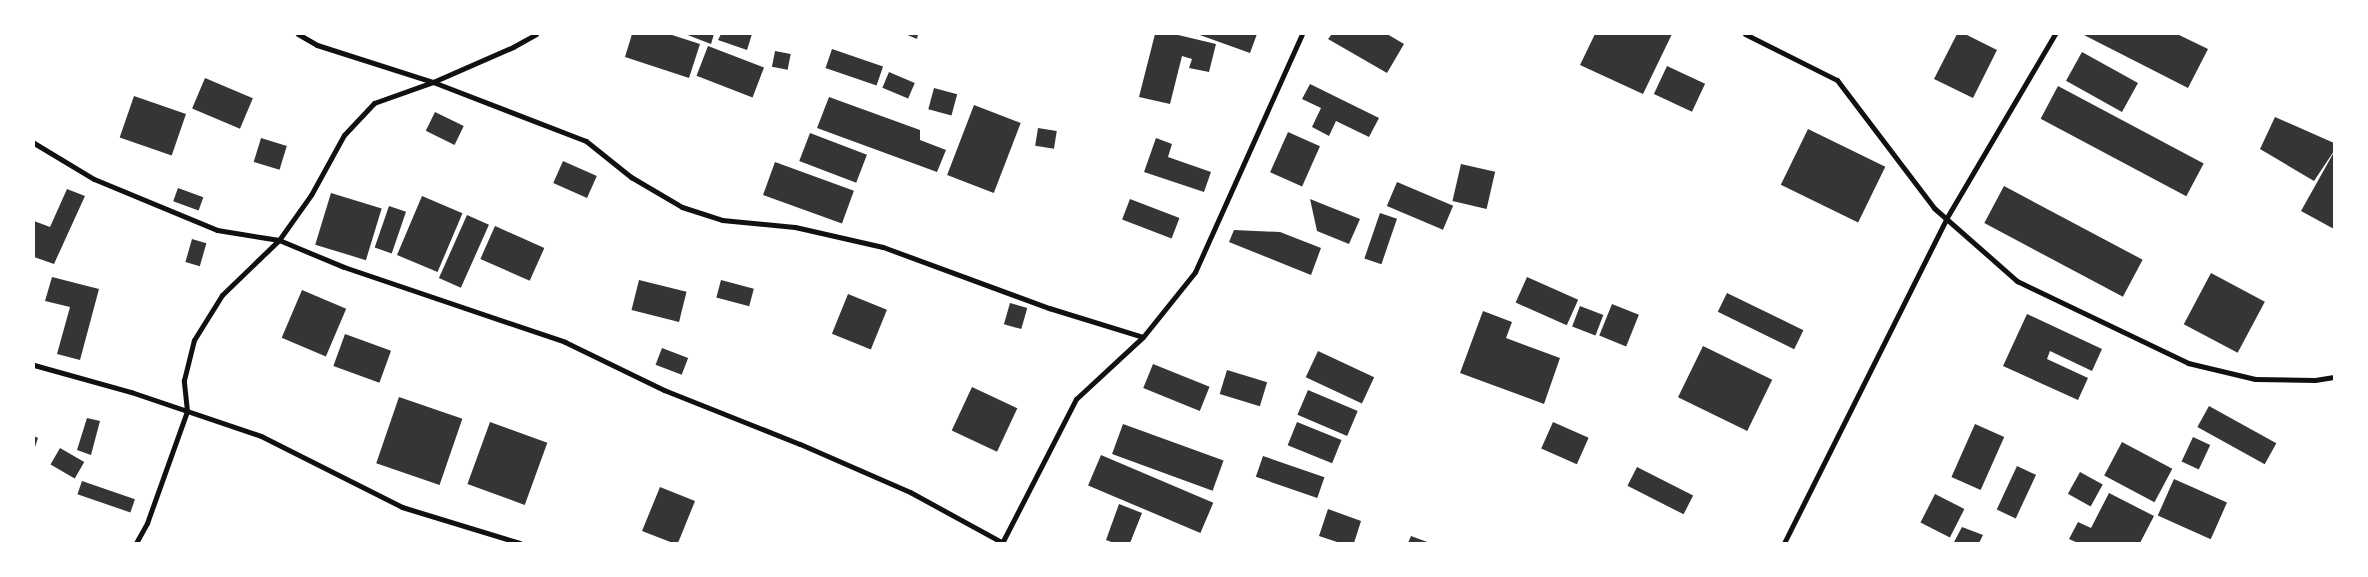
<!DOCTYPE html>
<style>
body{margin:0}
#map{position:relative;width:2368px;height:577px;overflow:hidden;background:#fff;font-family:"Sofia Sans Condensed",sans-serif}
div>[style]{position:absolute}
.building>*{inset:0;background:#353535;transform-origin:0 0}
.minor>*{height:5px;margin:-2.5px;padding:0 2.5px;transform-origin:2.5px;border-radius:2.5px;background:#111}
span{translate:-50% -50%;white-space:nowrap;text-align:center;line-height:1.15;-webkit-text-stroke:4.5px #fff;paint-order:stroke}
.frame{position:absolute;inset:0;border:35px solid #fff;pointer-events:none}
</style>
<div id="map">
<div class="building">
<i style="clip-path:polygon(632px 34px,669px 34px,700px 44px,689px 78px,625px 57px)"></i>
<i style="clip-path:polygon(685px 34px,714px 34px,711px 44px)"></i>
<i style="clip-path:polygon(721px 34px,752px 34px,747px 50px,718px 40px)"></i>
<i style="clip-path:polygon(905px 34px,918px 34px,917px 39px)"></i>
<i style="clip-path:polygon(1155px 34px,1174px 34px,1216px 44px,1209px 72px,1189px 68px,1192px 59px,1182px 56px,1170px 104px,1139px 97px)"></i>
<i style="clip-path:polygon(1197px 34px,1257px 34px,1250px 53px)"></i>
<i style="clip-path:polygon(1332px 34px,1387px 34px,1404px 44px,1387px 73px,1328px 39px)"></i>
<i style="clip-path:polygon(1595px 34px,1672px 34px,1643px 94px,1580px 65px)"></i>
<i style="clip-path:polygon(1957px 34px,1965px 34px,1997px 50px,1973px 98px,1934px 79px)"></i>
<i style="clip-path:polygon(2082px 34px,2177px 34px,2208px 49px,2188px 88px)"></i>
<i style="left:708px;top:46px;width:60px;height:32px;rotate:21deg"></i>
<i style="left:832px;top:49px;width:54px;height:20px;rotate:19deg"></i>
<i style="left:775px;top:51px;width:16px;height:16px;rotate:11deg"></i>
<i style="left:2082px;top:52px;width:64px;height:33px;rotate:29deg"></i>
<i style="left:1667px;top:66px;width:42px;height:31px;rotate:25deg"></i>
<i style="left:889px;top:72px;width:28px;height:17px;rotate:23deg"></i>
<i style="left:205px;top:78px;width:52px;height:33px;rotate:23deg"></i>
<i style="clip-path:polygon(1310px 84px,1379px 118px,1369px 137px,1336px 121px,1329px 136px,1312px 127px,1321px 108px,1302px 99px)"></i>
<i style="left:2058px;top:86px;width:165px;height:37px;rotate:28deg"></i>
<i style="left:934px;top:88px;width:24px;height:22px;rotate:15deg"></i>
<i style="left:134px;top:96px;width:55px;height:44px;rotate:19deg"></i>
<i style="clip-path:polygon(829px 97px,920px 130px,920px 140px,946px 150px,937px 172px,817px 128px)"></i>
<i style="left:974px;top:105px;width:50px;height:75px;rotate:21deg"></i>
<i style="left:435px;top:112px;width:32px;height:21px;rotate:26deg"></i>
<i style="clip-path:polygon(2275px 117px,2334px 143px,2334px 151px,2314px 181px,2260px 149px)"></i>
<i style="left:1038px;top:128px;width:19px;height:18px;rotate:9deg"></i>
<i style="left:1808px;top:129px;width:86px;height:62px;rotate:26deg"></i>
<i style="left:1288px;top:132px;width:35px;height:44px;rotate:24deg"></i>
<i style="left:810px;top:133px;width:61px;height:30px;rotate:21deg"></i>
<i style="left:261px;top:138px;width:27px;height:25px;rotate:17deg"></i>
<i style="clip-path:polygon(1156px 138px,1172px 144px,1168px 157px,1211px 172px,1204px 192px,1144px 172px)"></i>
<i style="clip-path:polygon(2334px 152px,2334px 229px,2301px 211px)"></i>
<i style="left:563px;top:161px;width:37px;height:24px;rotate:24deg"></i>
<i style="left:775px;top:162px;width:84px;height:35px;rotate:20deg"></i>
<i style="left:1461px;top:164px;width:35px;height:38px;rotate:13deg"></i>
<i style="left:1397px;top:182px;width:61px;height:26px;rotate:23deg"></i>
<i style="left:2004px;top:186px;width:157px;height:42px;rotate:28deg"></i>
<i style="left:178px;top:188px;width:27px;height:14px;rotate:20deg"></i>
<i style="clip-path:polygon(67px 189px,85px 196px,54px 264px,34px 257px,34px 221px,50px 227px)"></i>
<i style="left:331px;top:193px;width:53px;height:54px;rotate:17deg"></i>
<i style="left:422px;top:196px;width:44px;height:64px;rotate:23deg"></i>
<i style="left:1130px;top:199px;width:53px;height:22px;rotate:21deg"></i>
<i style="clip-path:polygon(1310px 199px,1360px 219px,1349px 244px,1317px 231px)"></i>
<i style="left:389px;top:206px;width:18px;height:44px;rotate:19deg"></i>
<i style="left:1380px;top:213px;width:18px;height:48px;rotate:19deg"></i>
<i style="left:467px;top:215px;width:24px;height:69px;rotate:24deg"></i>
<i style="left:495px;top:226px;width:54px;height:36px;rotate:24deg"></i>
<i style="clip-path:polygon(1234px 230px,1280px 232px,1321px 248px,1311px 275px,1229px 242px)"></i>
<i style="left:192px;top:239px;width:15px;height:24px;rotate:16deg"></i>
<i style="left:2211px;top:273px;width:61px;height:58px;rotate:28deg"></i>
<i style="clip-path:polygon(52px 277px,99px 289px,80px 360px,57px 354px,70px 307px,45px 301px)"></i>
<i style="left:1527px;top:277px;width:56px;height:28px;rotate:24deg"></i>
<i style="left:639px;top:280px;width:49px;height:31px;rotate:14deg"></i>
<i style="left:721px;top:280px;width:34px;height:18px;rotate:15deg"></i>
<i style="left:302px;top:290px;width:48px;height:52px;rotate:23deg"></i>
<i style="left:1727px;top:293px;width:85px;height:21px;rotate:26deg"></i>
<i style="left:848px;top:294px;width:42px;height:43px;rotate:22deg"></i>
<i style="left:1010px;top:303px;width:18px;height:22px;rotate:16deg"></i>
<i style="left:1612px;top:304px;width:29px;height:34px;rotate:22deg"></i>
<i style="left:1580px;top:306px;width:25px;height:22px;rotate:21deg"></i>
<i style="clip-path:polygon(1483px 311px,1512px 322px,1506px 338px,1560px 358px,1544px 404px,1460px 373px)"></i>
<i style="clip-path:polygon(2027px 314px,2102px 349px,2092px 371px,2050px 351px,2047px 359px,2088px 378px,2078px 400px,2003px 366px)"></i>
<i style="left:345px;top:334px;width:49px;height:34px;rotate:20deg"></i>
<i style="left:1703px;top:346px;width:77px;height:57px;rotate:26deg"></i>
<i style="left:662px;top:348px;width:28px;height:18px;rotate:21deg"></i>
<i style="left:1318px;top:351px;width:62px;height:29px;rotate:25deg"></i>
<i style="left:1153px;top:364px;width:61px;height:26px;rotate:22deg"></i>
<i style="left:1227px;top:370px;width:42px;height:25px;rotate:17deg"></i>
<i style="left:972px;top:387px;width:50px;height:48px;rotate:25deg"></i>
<i style="left:1308px;top:390px;width:54px;height:27px;rotate:23deg"></i>
<i style="left:399px;top:397px;width:67px;height:70px;rotate:19deg"></i>
<i style="left:2209px;top:406px;width:77px;height:24px;rotate:29deg"></i>
<i style="clip-path:polygon(87px 418px,100px 421px,91px 455px,77px 450px)"></i>
<i style="left:490px;top:422px;width:61px;height:66px;rotate:20deg"></i>
<i style="left:1297px;top:422px;width:48px;height:25px;rotate:22deg"></i>
<i style="left:1553px;top:422px;width:39px;height:29px;rotate:24deg"></i>
<i style="left:1123px;top:424px;width:107px;height:32px;rotate:20deg"></i>
<i style="left:1975px;top:424px;width:32px;height:58px;rotate:24deg"></i>
<i style="clip-path:polygon(34px 436px,38px 438px,34px 450px)"></i>
<i style="left:2193px;top:437px;width:19px;height:27px;rotate:25deg"></i>
<i style="left:2122px;top:442px;width:57px;height:38px;rotate:28deg"></i>
<i style="left:60px;top:448px;width:28px;height:19px;rotate:30deg"></i>
<i style="left:1101px;top:455px;width:122px;height:33px;rotate:23deg"></i>
<i style="left:1263px;top:456px;width:65px;height:22px;rotate:19deg"></i>
<i style="left:2017px;top:466px;width:21px;height:48px;rotate:25deg"></i>
<i style="left:1637px;top:467px;width:63px;height:21px;rotate:27deg"></i>
<i style="left:2080px;top:472px;width:26px;height:25px;rotate:29deg"></i>
<i style="left:2174px;top:479px;width:58px;height:40px;rotate:24deg"></i>
<i style="left:82px;top:481px;width:56px;height:14px;rotate:19deg"></i>
<i style="clip-path:polygon(660px 487px,695px 501px,678px 543px,673px 543px,642px 531px)"></i>
<i style="clip-path:polygon(2109px 493px,2154px 516px,2140px 543px,2078px 543px,2069px 539px,2078px 522px,2091px 528px)"></i>
<i style="left:1935px;top:494px;width:33px;height:32px;rotate:27deg"></i>
<i style="clip-path:polygon(1119px 504px,1142px 513px,1130px 543px,1114px 543px,1106px 540px)"></i>
<i style="clip-path:polygon(1328px 509px,1361px 521px,1354px 543px,1340px 543px,1319px 536px)"></i>
<i style="clip-path:polygon(1962px 527px,1983px 535px,1979px 543px,1954px 542px)"></i>
<i style="clip-path:polygon(1411px 536px,1430px 543px,1408px 543px)"></i>
</div>
<div class="minor">
<i style="left:298px;top:34px;width:22px;rotate:30deg"></i>
<i style="left:317px;top:45px;width:122px;rotate:17.7deg"></i>
<i style="left:433px;top:82px;width:164px;rotate:21.1deg"></i>
<i style="left:586px;top:141px;width:58px;rotate:38.7deg"></i>
<i style="left:631px;top:177px;width:59px;rotate:30.5deg"></i>
<i style="left:682px;top:207px;width:42px;rotate:18deg"></i>
<i style="left:722px;top:220px;width:73px;rotate:5.5deg"></i>
<i style="left:795px;top:227px;width:90px;rotate:12.8deg"></i>
<i style="left:883px;top:247px;width:177px;rotate:20.2deg"></i>
<i style="left:1049px;top:308px;width:98px;rotate:17.1deg"></i>
<i style="left:1745px;top:34px;width:103px;rotate:26.6deg"></i>
<i style="left:1837px;top:80px;width:161px;rotate:52.8deg"></i>
<i style="left:1934px;top:208px;width:111px;rotate:41.3deg"></i>
<i style="left:2017px;top:281px;width:190px;rotate:25.6deg"></i>
<i style="left:2188px;top:363px;width:69px;rotate:13.4deg"></i>
<i style="left:2255px;top:379px;width:60px;rotate:1deg"></i>
<i style="left:2315px;top:380px;width:19px;rotate:-9deg"></i>
<i style="left:34px;top:143px;width:70px;rotate:31deg"></i>
<i style="left:94px;top:179px;width:133px;rotate:22.5deg"></i>
<i style="left:217px;top:230px;width:63px;rotate:9.2deg"></i>
<i style="left:279px;top:240px;width:70px;rotate:22.6deg"></i>
<i style="left:344px;top:267px;width:233px;rotate:18.7deg"></i>
<i style="left:565px;top:342px;width:110px;rotate:25.9deg"></i>
<i style="left:664px;top:390px;width:146px;rotate:21.7deg"></i>
<i style="left:800px;top:444px;width:120px;rotate:23.6deg"></i>
<i style="left:910px;top:492px;width:106px;rotate:28.7deg"></i>
<i style="left:34px;top:365px;width:101px;rotate:15.6deg"></i>
<i style="left:131px;top:392px;width:137px;rotate:18.7deg"></i>
<i style="left:261px;top:436px;width:158px;rotate:26.7deg"></i>
<i style="left:402px;top:507px;width:123px;rotate:17deg"></i>
<i style="left:136px;top:543px;width:23px;rotate:-61deg"></i>
<i style="left:147px;top:523px;width:119px;rotate:-70.3deg"></i>
<i style="left:187px;top:411px;width:31px;rotate:-96deg"></i>
<i style="left:184px;top:380px;width:41px;rotate:-76deg"></i>
<i style="left:194px;top:340px;width:53px;rotate:-58.1deg"></i>
<i style="left:222px;top:295px;width:79px;rotate:-44deg"></i>
<i style="left:279px;top:240px;width:55px;rotate:-54.6deg"></i>
<i style="left:311px;top:195px;width:68px;rotate:-61.2deg"></i>
<i style="left:344px;top:135px;width:44px;rotate:-46.8deg"></i>
<i style="left:374px;top:103px;width:63px;rotate:-19.6deg"></i>
<i style="left:433px;top:82px;width:87px;rotate:-23.6deg"></i>
<i style="left:513px;top:47px;width:26px;rotate:-29deg"></i>
<i style="left:1002px;top:543px;width:162px;rotate:-62.8deg"></i>
<i style="left:1076px;top:399px;width:91px;rotate:-42.8deg"></i>
<i style="left:1143px;top:337px;width:83px;rotate:-51.3deg"></i>
<i style="left:1195px;top:272px;width:261px;rotate:-65.8deg"></i>
<i style="left:1784px;top:543px;width:362px;rotate:-63.4deg"></i>
<i style="left:1946px;top:219px;width:215px;rotate:-59.5deg"></i>
</div>
<div class="frame"></div>
</div>
